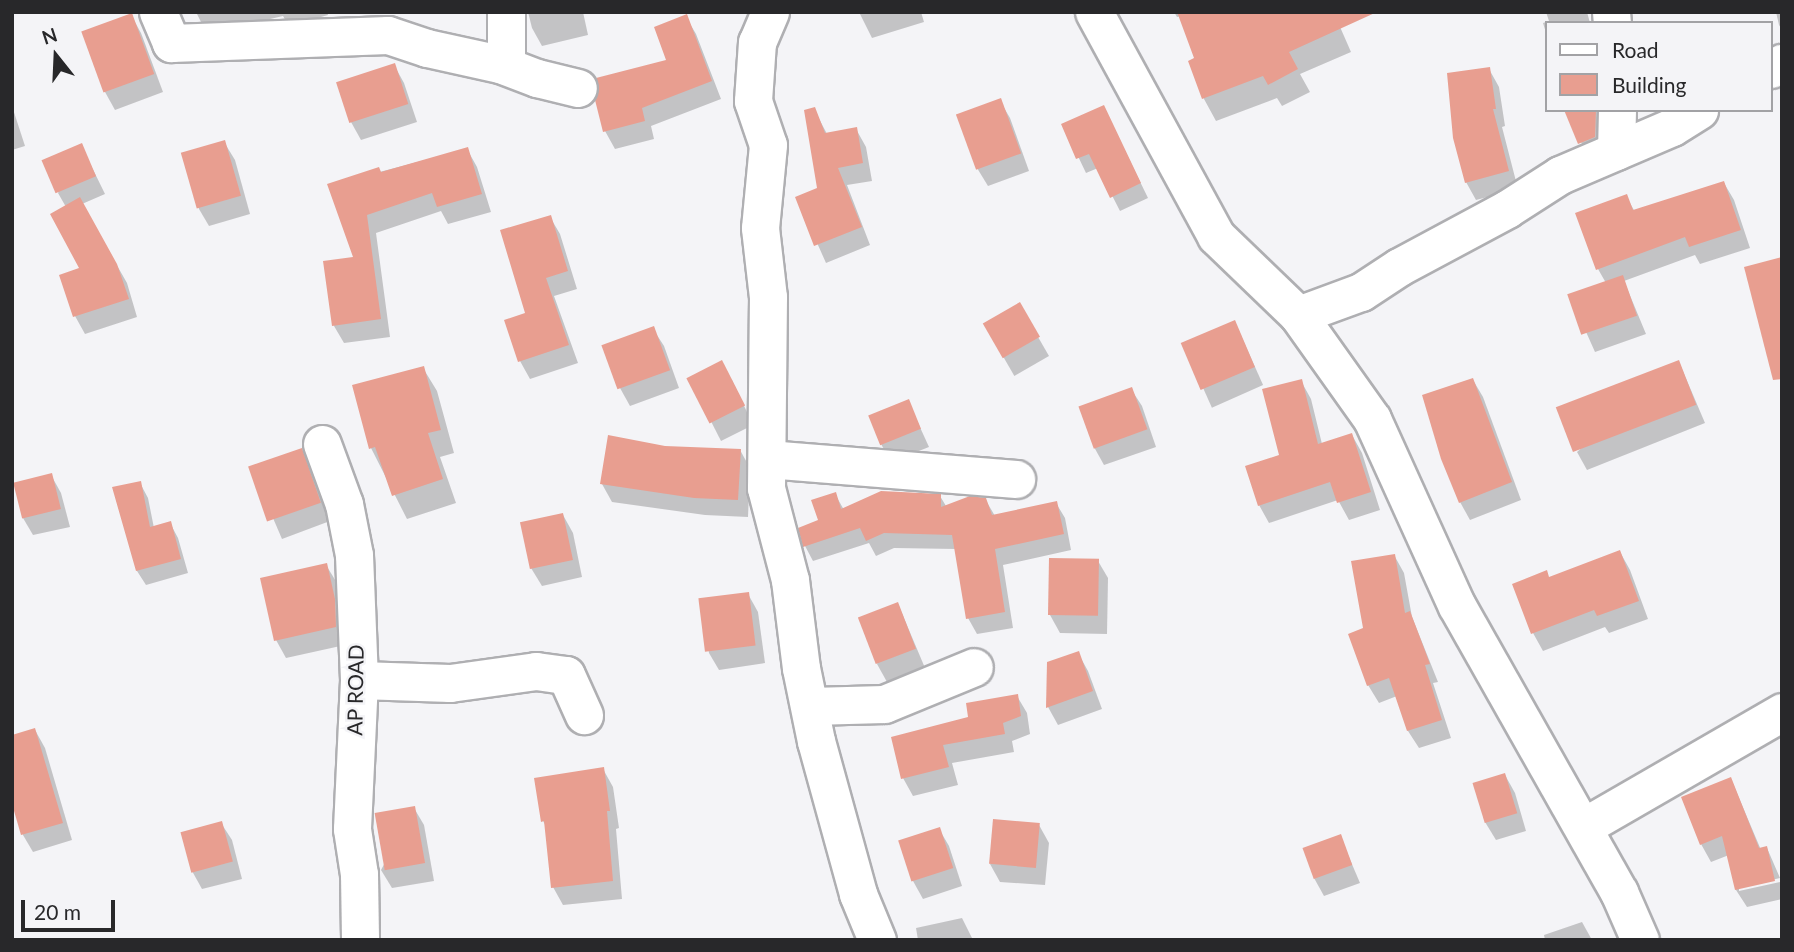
<!DOCTYPE html>
<style>
body{margin:0}
#map{position:relative;width:1794px;height:952px;overflow:hidden;background:#f4f4f7;font-family:Lato,sans-serif}
div>[style]{position:absolute}
.shadow>*{inset:0;background:#0003;transform-origin:0 0}
.building>*{inset:0;background:#e89e90;transform-origin:0 0}
.roads{filter:drop-shadow(2px 0 #afafb2) drop-shadow(-2px 0 #afafb2) drop-shadow(0 2px #afafb2) drop-shadow(0 -2px #afafb2)}
.minor>*{height:37px;margin:-18.5px;padding:0 18.5px;transform-origin:18.5px;border-radius:18.5px;background:#fff}
span{translate:-50% -50%;white-space:nowrap;text-align:center;line-height:1.15;-webkit-text-stroke:5px #f4f4f7;paint-order:stroke}
.street-label{font-size:21px;color:#28282a}
.frame{position:absolute;inset:0;border:14px solid #28282a;pointer-events:none}
.legend{position:absolute;left:1545px;top:21px;width:228px;height:91px;box-sizing:border-box;background:#f4f4f7;border:2px solid #a2a2a5;margin:0;padding:9px 12px;list-style:none;font-size:21px;color:#28282a}
.legend li{display:flex;align-items:center;gap:14px;height:35px}
.legend b{width:35px;border:2px solid #a2a2a5}
.north{position:absolute;left:21px;top:21px;width:70px;height:70px;-webkit-text-stroke:5px #f4f4f7;paint-order:stroke;rotate:342deg;font-size:19px;font-weight:700;line-height:28px;text-align:center;color:#28282a}
.north::after{content:'';display:block;margin:auto;width:24px;height:32px;background:#28282a;clip-path:polygon(50% 0,100% 100%,50% 72%,0 100%)}
.scale{position:absolute;left:21px;top:900px;width:94px;height:32px;box-sizing:border-box;border:4px solid #28282a;border-top:0;padding-left:9px;font-size:21px;line-height:24px;white-space:nowrap;color:#28282a;-webkit-text-stroke:5px #f4f4f7;paint-order:stroke}
</style>
<div id="map">
<div class="shadow">
<i style="clip-path:polygon(196px 12px,327px 12px,328px 15px,289px 26px,283px 16px,207px 34px)"></i>
<i style="clip-path:polygon(528px 12px,583px 12px,588px 35px,542px 46px,532px 28px)"></i>
<i style="clip-path:polygon(859px 12px,921px 12px,924px 22px,872px 38px)"></i>
<i style="clip-path:polygon(1174px 12px,1227px 12px,1337px 20px,1351px 52px,1300px 74px,1310px 92px,1282px 106px,1277px 98px,1216px 121px,1204px 99px,1190px 62px,1196px 60px,1181px 16px,1177px 17px)"></i>
<i style="clip-path:polygon(1546px 12px,1587px 12px,1590px 23px,1547px 23px,1547px 36px,1543px 23px,1549px 21px)"></i>
<i style="clip-path:polygon(1776px 12px,1782px 12px,1782px 30px,1779px 25px)"></i>
<i style="clip-path:polygon(131px 15px,141px 33px,163px 92px,115px 110px,105px 92px,83px 33px)"></i>
<i style="clip-path:polygon(686px 17px,696px 34px,721px 99px,651px 126px,654px 139px,615px 149px,605px 131px,669px 61px)"></i>
<i style="clip-path:polygon(394px 65px,404px 83px,417px 122px,361px 140px,351px 122px)"></i>
<i style="clip-path:polygon(1489px 69px,1499px 87px,1505px 126px,1502px 127px,1518px 189px,1476px 200px,1466px 182px)"></i>
<i style="clip-path:polygon(1000px 101px,1010px 118px,1029px 171px,988px 186px,977px 168px)"></i>
<i style="clip-path:polygon(12px 106px,25px 146px,12px 150px)"></i>
<i style="clip-path:polygon(814px 109px,827px 134px,856px 129px,866px 147px,872px 181px,847px 185px,870px 245px,826px 263px,797px 198px,819px 189px)"></i>
<i style="clip-path:polygon(1566px 110px,1606px 110px,1609px 117px,1590px 161px)"></i>
<i style="clip-path:polygon(1111px 122px,1148px 198px,1120px 211px,1098px 168px,1086px 173px,1063px 125px)"></i>
<i style="clip-path:polygon(224px 142px,235px 160px,250px 214px,209px 226px,199px 209px,183px 154px)"></i>
<i style="clip-path:polygon(81px 145px,105px 194px,82px 204px,127px 283px,137px 317px,85px 334px,75px 316px,82px 269px,66px 207px,58px 193px)"></i>
<i style="clip-path:polygon(467px 149px,477px 167px,491px 212px,448px 224px,441px 211px,376px 233px,390px 337px,344px 343px,334px 326px,355px 259px,330px 185px)"></i>
<i style="clip-path:polygon(1724px 183px,1734px 200px,1750px 248px,1700px 264px,1695px 255px,1624px 281px,1646px 334px,1595px 352px,1570px 296px,1606px 283px,1598px 269px,1626px 196px,1635px 212px)"></i>
<i style="clip-path:polygon(550px 217px,560px 234px,577px 289px,554px 296px,578px 363px,530px 379px,520px 361px)"></i>
<i style="left:1019px;top:304px;width:60px;height:40px;rotate:60deg"></i>
<i style="left:1235px;top:322px;width:69px;height:56px;rotate:66deg"></i>
<i style="clip-path:polygon(653px 329px,664px 346px,679px 388px,630px 406px,620px 388px)"></i>
<i style="clip-path:polygon(1679px 362px,1705px 423px,1587px 470px,1577px 452px)"></i>
<i style="clip-path:polygon(423px 368px,437px 391px,454px 453px,440px 457px,456px 503px,407px 519px,371px 448px,354px 387px)"></i>
<i style="clip-path:polygon(689px 378px,732px 380px,753px 425px,721px 441px)"></i>
<i style="clip-path:polygon(1473px 380px,1483px 397px,1521px 500px,1470px 520px,1460px 502px)"></i>
<i style="clip-path:polygon(1301px 381px,1311px 399px,1322px 444px,1352px 435px,1362px 453px,1380px 510px,1349px 520px,1338px 500px,1269px 523px,1259px 505px,1281px 456px)"></i>
<i style="clip-path:polygon(1131px 389px,1142px 406px,1156px 447px,1104px 465px,1094px 447px)"></i>
<i style="clip-path:polygon(908px 401px,929px 447px,891px 462px,881px 444px)"></i>
<i style="clip-path:polygon(301px 450px,311px 467px,330px 521px,282px 539px,252px 469px)"></i>
<i style="clip-path:polygon(740px 450px,750px 468px,748px 517px,705px 515px,612px 502px,602px 484px)"></i>
<i style="clip-path:polygon(51px 475px,61px 493px,70px 527px,33px 535px,23px 518px)"></i>
<i style="clip-path:polygon(140px 483px,148px 498px,154px 528px,170px 523px,178px 538px,188px 573px,146px 585px,137px 571px,114px 489px)"></i>
<i style="clip-path:polygon(835px 494px,844px 510px,940px 496px,946px 506px,985px 499px,995px 516px,1056px 503px,1065px 518px,1071px 550px,1003px 565px,1013px 628px,977px 634px,968px 618px,956px 549px,894px 548px,876px 556px,869px 543px,813px 561px,805px 546px)"></i>
<i style="clip-path:polygon(563px 515px,573px 533px,582px 577px,542px 586px,531px 568px)"></i>
<i style="clip-path:polygon(1620px 552px,1630px 570px,1648px 619px,1609px 633px,1605px 627px,1543px 651px,1533px 633px,1550px 579px)"></i>
<i style="clip-path:polygon(1394px 555px,1404px 573px,1412px 617px,1438px 682px,1433px 683px,1451px 738px,1419px 748px,1408px 731px,1397px 696px,1379px 703px,1368px 685px,1365px 629px)"></i>
<i style="clip-path:polygon(1098px 561px,1108px 578px,1107px 634px,1060px 633px,1050px 615px)"></i>
<i style="clip-path:polygon(326px 565px,337px 583px,344px 618px,345px 645px,286px 658px,276px 640px)"></i>
<i style="clip-path:polygon(748px 594px,758px 612px,765px 663px,719px 670px,709px 653px,701px 602px)"></i>
<i style="clip-path:polygon(898px 604px,925px 668px,887px 682px,877px 664px)"></i>
<i style="clip-path:polygon(1078px 653px,1088px 671px,1102px 709px,1058px 725px,1048px 707px)"></i>
<i style="clip-path:polygon(1017px 696px,1027px 713px,1030px 734px,1012px 741px,1014px 752px,952px 763px,958px 785px,913px 796px,903px 778px,970px 718px)"></i>
<i style="clip-path:polygon(35px 730px,45px 748px,72px 840px,33px 852px,23px 835px,12px 798px)"></i>
<i style="clip-path:polygon(603px 769px,613px 787px,619px 828px,616px 829px,622px 899px,563px 905px,553px 887px,547px 828px,543px 821px)"></i>
<i style="clip-path:polygon(1505px 775px,1515px 793px,1526px 831px,1496px 840px,1485px 822px)"></i>
<i style="clip-path:polygon(1731px 779px,1761px 850px,1767px 848px,1780px 878px,1739px 888px,1739px 891px,1780px 882px,1782px 899px,1747px 907px,1736px 890px,1729px 855px,1711px 862px,1701px 844px)"></i>
<i style="clip-path:polygon(414px 808px,424px 825px,434px 881px,392px 888px,381px 870px)"></i>
<i style="clip-path:polygon(221px 823px,232px 840px,242px 879px,202px 889px,192px 871px)"></i>
<i style="clip-path:polygon(1039px 825px,1049px 843px,1045px 885px,1000px 882px,990px 864px)"></i>
<i style="clip-path:polygon(939px 829px,949px 846px,962px 886px,923px 899px,913px 881px)"></i>
<i style="clip-path:polygon(1340px 836px,1360px 883px,1324px 896px,1314px 878px)"></i>
<i style="clip-path:polygon(962px 918px,973px 940px,918px 940px,916px 928px)"></i>
<i style="clip-path:polygon(1582px 922px,1592px 940px,1545px 940px,1544px 935px)"></i>
</div>
<div class="building">
<i style="clip-path:polygon(1177px 12px,1377px 12px,1289px 52px,1298px 69px,1268px 85px,1263px 76px,1202px 99px,1188px 61px,1194px 58px)"></i>
<i style="left:132px;top:13px;width:65px;height:54px;rotate:70deg"></i>
<i style="clip-path:polygon(687px 14px,712px 81px,642px 108px,645px 121px,603px 132px,595px 100px,598px 92px,596px 78px,666px 60px,654px 27px)"></i>
<i style="left:395px;top:63px;width:43px;height:62px;rotate:72deg"></i>
<i style="clip-path:polygon(1490px 67px,1496px 109px,1493px 109px,1509px 171px,1465px 183px,1453px 138px,1447px 73px)"></i>
<i style="left:1001px;top:98px;width:59px;height:48px;rotate:70deg"></i>
<i style="clip-path:polygon(1104px 105px,1141px 183px,1110px 198px,1089px 154px,1076px 159px,1061px 124px)"></i>
<i style="clip-path:polygon(815px 107px,825px 133px,857px 127px,863px 163px,838px 168px,862px 227px,814px 246px,795px 197px,817px 188px,804px 110px)"></i>
<i style="clip-path:polygon(1564px 110px,1596px 110px,1595px 137px,1578px 144px)"></i>
<i style="left:225px;top:140px;width:58px;height:46px;rotate:74deg"></i>
<i style="left:82px;top:143px;width:36px;height:44px;rotate:67deg"></i>
<i style="clip-path:polygon(468px 147px,482px 194px,437px 207px,432px 193px,367px 215px,381px 319px,332px 326px,323px 261px,353px 257px,327px 184px,379px 167px,381px 172px)"></i>
<i style="clip-path:polygon(1724px 181px,1741px 230px,1689px 247px,1685px 237px,1596px 270px,1575px 213px,1627px 194px,1633px 210px)"></i>
<i style="clip-path:polygon(80px 197px,117px 264px,129px 299px,73px 317px,59px 275px,79px 268px,50px 214px)"></i>
<i style="clip-path:polygon(551px 215px,568px 271px,546px 278px,569px 345px,518px 362px,504px 320px,525px 313px,500px 230px)"></i>
<i style="clip-path:polygon(1782px 257px,1782px 379px,1773px 380px,1744px 267px)"></i>
<i style="left:1623px;top:275px;width:43px;height:59px;rotate:71deg"></i>
<i style="left:1020px;top:302px;width:40px;height:43px;rotate:60deg"></i>
<i style="left:1235px;top:320px;width:51px;height:59px;rotate:67deg"></i>
<i style="left:654px;top:326px;width:47px;height:56px;rotate:70deg"></i>
<i style="left:722px;top:360px;width:51px;height:40px;rotate:63deg"></i>
<i style="left:1679px;top:360px;width:48px;height:132px;rotate:69deg"></i>
<i style="clip-path:polygon(424px 366px,441px 430px,428px 433px,443px 479px,392px 496px,375px 447px,369px 449px,352px 385px)"></i>
<i style="clip-path:polygon(1473px 378px,1512px 482px,1459px 503px,1441px 459px,1422px 395px)"></i>
<i style="clip-path:polygon(1302px 379px,1318px 444px,1352px 433px,1371px 492px,1337px 503px,1330px 482px,1258px 506px,1245px 466px,1279px 455px,1262px 389px)"></i>
<i style="left:1132px;top:387px;width:45px;height:57px;rotate:70deg"></i>
<i style="left:909px;top:399px;width:32px;height:44px;rotate:68deg"></i>
<i style="clip-path:polygon(608px 435px,665px 446px,741px 449px,738px 500px,694px 498px,600px 484px)"></i>
<i style="left:302px;top:448px;width:58px;height:57px;rotate:71deg"></i>
<i style="left:52px;top:473px;width:37px;height:40px;rotate:76deg"></i>
<i style="clip-path:polygon(141px 481px,150px 527px,171px 521px,181px 559px,136px 571px,112px 487px)"></i>
<i style="clip-path:polygon(881px 491px,941px 494px,941px 507px,970px 496px,986px 498px,992px 515px,1057px 501px,1064px 534px,995px 549px,1005px 612px,966px 619px,952px 535px,884px 533px,866px 541px,860px 528px,803px 547px,798px 528px,818px 520px,811px 500px,836px 492px,841px 509px)"></i>
<i style="left:563px;top:513px;width:48px;height:44px;rotate:78deg"></i>
<i style="clip-path:polygon(1620px 550px,1639px 601px,1597px 616px,1594px 610px,1531px 634px,1512px 584px,1547px 570px,1549px 577px)"></i>
<i style="clip-path:polygon(1395px 554px,1405px 613px,1410px 611px,1430px 664px,1425px 665px,1442px 720px,1407px 731px,1389px 678px,1367px 686px,1348px 634px,1363px 628px,1351px 561px)"></i>
<i style="left:1049px;top:558px;width:50px;height:57px;rotate:1deg"></i>
<i style="clip-path:polygon(327px 563px,335px 599px,336px 627px,274px 641px,260px 578px)"></i>
<i style="left:749px;top:592px;width:54px;height:51px;rotate:83deg"></i>
<i style="left:898px;top:602px;width:50px;height:43px;rotate:69deg"></i>
<i style="clip-path:polygon(1079px 651px,1093px 691px,1046px 708px,1047px 662px)"></i>
<i style="clip-path:polygon(1018px 694px,1021px 716px,1003px 723px,1005px 734px,943px 745px,949px 767px,901px 779px,891px 737px,968px 717px,966px 703px)"></i>
<i style="clip-path:polygon(35px 728px,63px 823px,21px 835px,12px 804px,12px 735px)"></i>
<i style="clip-path:polygon(604px 767px,610px 811px,607px 811px,613px 881px,551px 888px,544px 821px,541px 822px,534px 778px)"></i>
<i style="left:1505px;top:773px;width:42px;height:34px;rotate:73deg"></i>
<i style="clip-path:polygon(1731px 777px,1759px 848px,1767px 846px,1775px 881px,1735px 890px,1722px 836px,1700px 845px,1681px 797px)"></i>
<i style="left:415px;top:806px;width:58px;height:41px;rotate:80deg"></i>
<i style="left:993px;top:819px;width:47px;height:45px;rotate:5deg"></i>
<i style="left:222px;top:821px;width:42px;height:43px;rotate:75deg"></i>
<i style="left:940px;top:827px;width:43px;height:44px;rotate:72deg"></i>
<i style="left:1341px;top:834px;width:33px;height:41px;rotate:70deg"></i>
</div>
<div class="roads">
<div class="minor">
<i style="left:158px;top:12px;width:34px;rotate:67deg"></i>
<i style="left:171px;top:43px;width:217px;rotate:-2.1deg"></i>
<i style="left:388px;top:35px;width:41px;rotate:18.4deg"></i>
<i style="left:427px;top:48px;width:75px;rotate:12.4deg"></i>
<i style="left:500px;top:64px;width:40px;rotate:21deg"></i>
<i style="left:537px;top:78px;width:42px;rotate:13.7deg"></i>
<i style="left:770px;top:12px;width:33px;rotate:113deg"></i>
<i style="left:757px;top:42px;width:59px;rotate:93.9deg"></i>
<i style="left:753px;top:101px;width:46px;rotate:71.2deg"></i>
<i style="left:768px;top:145px;width:83px;rotate:95.5deg"></i>
<i style="left:760px;top:228px;width:69px;rotate:83.4deg"></i>
<i style="left:768px;top:297px;width:191px;rotate:90.6deg"></i>
<i style="left:766px;top:488px;width:95px;rotate:75.4deg"></i>
<i style="left:790px;top:580px;width:89px;rotate:82.9deg"></i>
<i style="left:801px;top:668px;width:75px;rotate:78.4deg"></i>
<i style="left:816px;top:741px;width:159px;rotate:74.6deg"></i>
<i style="left:858px;top:894px;width:50px;rotate:67.6deg"></i>
<i style="left:1094px;top:12px;width:255px;rotate:61.4deg"></i>
<i style="left:1216px;top:236px;width:114px;rotate:43.9deg"></i>
<i style="left:1298px;top:315px;width:128px;rotate:54.6deg"></i>
<i style="left:1372px;top:419px;width:205px;rotate:65.6deg"></i>
<i style="left:1457px;top:606px;width:329px;rotate:60.5deg"></i>
<i style="left:1619px;top:892px;width:52px;rotate:66.4deg"></i>
<i style="left:1611px;top:12px;width:11px;rotate:85deg"></i>
<i style="left:506px;top:66px;width:54px;rotate:-90deg"></i>
<i style="left:1771px;top:69px;width:13px;rotate:-29deg"></i>
<i style="left:1616px;top:151px;width:41px;rotate:-88.6deg"></i>
<i style="left:1298px;top:315px;width:67px;rotate:-20.1deg"></i>
<i style="left:1361px;top:292px;width:45px;rotate:-33.3deg"></i>
<i style="left:1399px;top:267px;width:123px;rotate:-28.2deg"></i>
<i style="left:1507px;top:209px;width:63px;rotate:-32.7deg"></i>
<i style="left:1560px;top:175px;width:122px;rotate:-23.2deg"></i>
<i style="left:1672px;top:127px;width:32px;rotate:-32deg"></i>
<i style="left:322px;top:444px;width:64px;rotate:69.9deg"></i>
<i style="left:344px;top:504px;width:52px;rotate:78.9deg"></i>
<i style="left:354px;top:555px;width:125px;rotate:87.7deg"></i>
<i style="left:359px;top:680px;width:149px;rotate:92.7deg"></i>
<i style="left:352px;top:829px;width:46px;rotate:81.2deg"></i>
<i style="left:359px;top:874px;width:66px;rotate:89.1deg"></i>
<i style="left:767px;top:459px;width:250px;rotate:4.6deg"></i>
<i style="left:359px;top:680px;width:91px;rotate:1.9deg"></i>
<i style="left:450px;top:683px;width:87px;rotate:-7.9deg"></i>
<i style="left:536px;top:671px;width:30px;rotate:8deg"></i>
<i style="left:566px;top:675px;width:44px;rotate:65.8deg"></i>
<i style="left:811px;top:706px;width:73px;rotate:-1.6deg"></i>
<i style="left:884px;top:704px;width:97px;rotate:-22.3deg"></i>
<i style="left:1583px;top:827px;width:230px;rotate:-30deg"></i>
</div>
</div>
<div class="street-label">
<span style="left:355px;top:690px;rotate:-89deg">AP ROAD</span>
</div>
<div class="frame"></div>
<ul class="legend">
<li><b style="height:9px;background:#fff"></b>Road</li>
<li><b style="height:19px;background:#e89e90"></b>Building</li>
</ul>
<div class="north">N</div>
<div class="scale">20 m</div>
</div>
